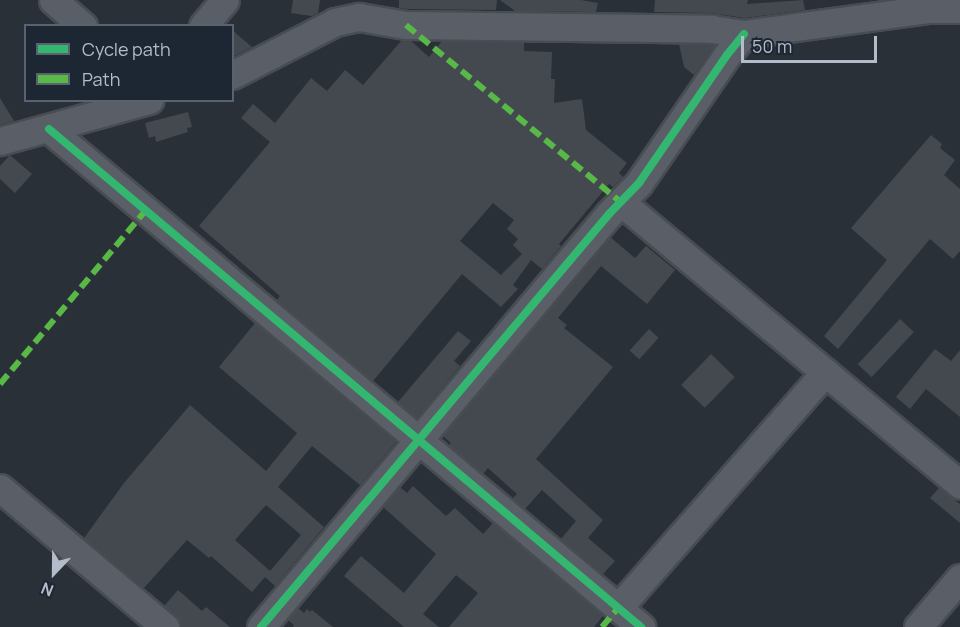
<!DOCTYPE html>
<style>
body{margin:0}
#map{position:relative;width:960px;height:627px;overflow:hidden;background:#2a3038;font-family:Manrope,sans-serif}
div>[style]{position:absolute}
.building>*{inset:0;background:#444950;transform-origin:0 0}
.roads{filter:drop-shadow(2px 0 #484c53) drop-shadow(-2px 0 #484c53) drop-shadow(0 2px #484c53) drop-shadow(0 -2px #484c53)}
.minor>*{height:27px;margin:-13.5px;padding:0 13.5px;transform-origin:13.5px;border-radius:13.5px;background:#5a5e66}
.quiet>*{height:6px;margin-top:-3px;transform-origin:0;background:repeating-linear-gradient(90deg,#58b947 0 12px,transparent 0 18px)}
.cycleway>*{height:8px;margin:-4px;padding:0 4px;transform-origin:4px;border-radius:4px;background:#33b770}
span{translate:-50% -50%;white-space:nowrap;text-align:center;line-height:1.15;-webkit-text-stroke:4.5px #1d2633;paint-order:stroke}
.legend{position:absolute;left:24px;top:24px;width:210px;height:78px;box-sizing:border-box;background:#1d2633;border:2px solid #59626f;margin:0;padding:8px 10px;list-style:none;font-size:18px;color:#b4bcc9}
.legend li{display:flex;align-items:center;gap:12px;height:30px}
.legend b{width:30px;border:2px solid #59626f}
.north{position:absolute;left:24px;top:543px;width:60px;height:60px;-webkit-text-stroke:4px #1d2633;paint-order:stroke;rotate:202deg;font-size:16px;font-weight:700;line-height:24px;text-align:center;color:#b4bcc9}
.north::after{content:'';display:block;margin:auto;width:21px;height:27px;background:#b4bcc9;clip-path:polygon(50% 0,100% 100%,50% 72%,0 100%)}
.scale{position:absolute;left:741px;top:36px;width:136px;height:27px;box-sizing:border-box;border:3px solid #b4bcc9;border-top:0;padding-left:8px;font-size:18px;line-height:21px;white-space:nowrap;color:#b4bcc9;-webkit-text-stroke:4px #1d2633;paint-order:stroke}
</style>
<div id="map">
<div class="building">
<i style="clip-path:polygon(293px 0,320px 0,318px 13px,312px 16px,291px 13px)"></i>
<i style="clip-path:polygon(399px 0,497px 0,496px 10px,407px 9px,399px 8px)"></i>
<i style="clip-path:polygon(500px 0,581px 0,598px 3px,596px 12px,515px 11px)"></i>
<i style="clip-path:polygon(655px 0,748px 0,747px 4px,803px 0,805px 10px,744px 18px,712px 13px,654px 12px)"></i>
<i style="clip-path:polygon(232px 30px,252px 47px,232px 57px)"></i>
<i style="clip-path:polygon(evenodd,402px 40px,411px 41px,429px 57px,442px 41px,524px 42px,524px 51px,552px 52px,551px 79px,555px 79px,554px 103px,582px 99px,586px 130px,627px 163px,619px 173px,623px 177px,613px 187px,609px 184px,559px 244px,561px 246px,542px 269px,531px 260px,513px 285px,518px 289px,501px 307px,462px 274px,373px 381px,277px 300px,280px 296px,199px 226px,270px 142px,241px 118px,253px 104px,275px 123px,311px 78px,327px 91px,345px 70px,363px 85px,402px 40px,493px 203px,514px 220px,507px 229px,518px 239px,513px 245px,522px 254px,501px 275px,460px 241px,493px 203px)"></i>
<i style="clip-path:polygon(679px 44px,711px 45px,715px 45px,694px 75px,684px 67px)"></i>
<i style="clip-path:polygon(0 98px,14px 121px,0 125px)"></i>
<i style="clip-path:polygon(188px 112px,192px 127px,187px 128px,188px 132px,156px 142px,155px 136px,149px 138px,145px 123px)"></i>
<i style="clip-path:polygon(931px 135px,942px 144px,940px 148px,955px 160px,944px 175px,960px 189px,960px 251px,953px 259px,930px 239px,838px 349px,824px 336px,887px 260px,851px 228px)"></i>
<i style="clip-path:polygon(10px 155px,32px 174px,15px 193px,0 179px,0 166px)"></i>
<i style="clip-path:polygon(610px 237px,635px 258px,646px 246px,675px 270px,647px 304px,601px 266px,558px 318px,567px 325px,564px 328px,613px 367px,536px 459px,603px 520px,588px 538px,615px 561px,603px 574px,561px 539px,576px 521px,542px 490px,525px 509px,513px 498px,517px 494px,488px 468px,483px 474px,449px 445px,451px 443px,443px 436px)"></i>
<i style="left:900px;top:319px;width:19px;height:62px;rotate:43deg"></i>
<i style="clip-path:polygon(evenodd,255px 323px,396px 442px,360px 485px,312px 446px,278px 487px,324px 527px,275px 586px,265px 577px,252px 592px,211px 556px,209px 558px,187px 540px,144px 588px,84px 538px,124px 483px,190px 405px,266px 471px,297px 433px,219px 367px,255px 323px,266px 505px,301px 535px,270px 571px,235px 540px,266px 505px)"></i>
<i style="left:649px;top:329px;width:13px;height:29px;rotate:42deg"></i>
<i style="clip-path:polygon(458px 331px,471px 341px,454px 361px,460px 366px,417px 418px,398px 402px)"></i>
<i style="clip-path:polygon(935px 349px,951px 361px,960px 350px,960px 417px,926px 389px,910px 409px,896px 397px)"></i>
<i style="left:711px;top:354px;width:33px;height:43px;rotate:44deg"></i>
<i style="clip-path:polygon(413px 486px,446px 516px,455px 508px,483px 534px,493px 523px,603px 616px,594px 627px,449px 627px,478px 593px,456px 575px,423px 614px,439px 627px,404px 627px,344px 576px,361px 556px,404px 593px,436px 554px,383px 507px,400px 487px,407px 493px)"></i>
<i style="clip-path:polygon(939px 488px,960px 504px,960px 523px,930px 498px)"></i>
<i style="clip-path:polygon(178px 590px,202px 611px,206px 607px,230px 627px,180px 627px,176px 615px,164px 606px)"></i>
<i style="clip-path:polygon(298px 608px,304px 613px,307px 609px,310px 612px,312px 610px,333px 627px,293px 627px,294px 625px,288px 620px)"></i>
</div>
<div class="roads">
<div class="minor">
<i style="left:53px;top:0;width:40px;rotate:41deg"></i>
<i style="left:203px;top:26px;width:34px;rotate:-50deg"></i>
<i style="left:232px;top:75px;width:116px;rotate:-27.2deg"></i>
<i style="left:335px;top:22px;width:25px;rotate:-12deg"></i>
<i style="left:359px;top:17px;width:48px;rotate:9.7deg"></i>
<i style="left:406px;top:25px;width:306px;rotate:0.7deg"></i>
<i style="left:712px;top:29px;width:32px;rotate:9deg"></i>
<i style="left:744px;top:34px;width:187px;rotate:-7.7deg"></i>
<i style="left:929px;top:9px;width:31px"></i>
<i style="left:49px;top:129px;width:774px;rotate:40.07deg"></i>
<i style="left:0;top:141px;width:155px;rotate:-15.4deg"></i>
<i style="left:622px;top:203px;width:440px;rotate:39.8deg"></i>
<i style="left:0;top:488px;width:216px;rotate:40.1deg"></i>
<i style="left:618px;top:608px;width:314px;rotate:-48.7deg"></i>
<i style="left:261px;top:627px;width:540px;rotate:-49.88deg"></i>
<i style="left:609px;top:214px;width:43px;rotate:-45.9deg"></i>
<i style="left:639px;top:183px;width:155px;rotate:-55.5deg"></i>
<i style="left:727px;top:55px;width:27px;rotate:-51deg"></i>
<i style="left:918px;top:627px;width:65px;rotate:-49.4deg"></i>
</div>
</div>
<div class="quiet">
<i style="left:406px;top:25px;width:280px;rotate:39.5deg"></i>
<i style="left:0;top:384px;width:227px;rotate:-50deg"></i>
<i style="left:602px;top:627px;width:25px;rotate:-50deg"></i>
</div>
<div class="cycleway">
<i style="left:49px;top:129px;width:774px;rotate:40.07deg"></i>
<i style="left:261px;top:627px;width:540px;rotate:-49.88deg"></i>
<i style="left:609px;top:214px;width:43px;rotate:-45.9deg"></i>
<i style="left:639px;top:183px;width:155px;rotate:-55.5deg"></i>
<i style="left:727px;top:55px;width:27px;rotate:-51deg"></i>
</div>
<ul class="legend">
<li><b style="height:8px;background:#33b770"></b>Cycle path</li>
<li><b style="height:8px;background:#58b947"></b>Path</li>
</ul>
<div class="north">N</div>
<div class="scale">50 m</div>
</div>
